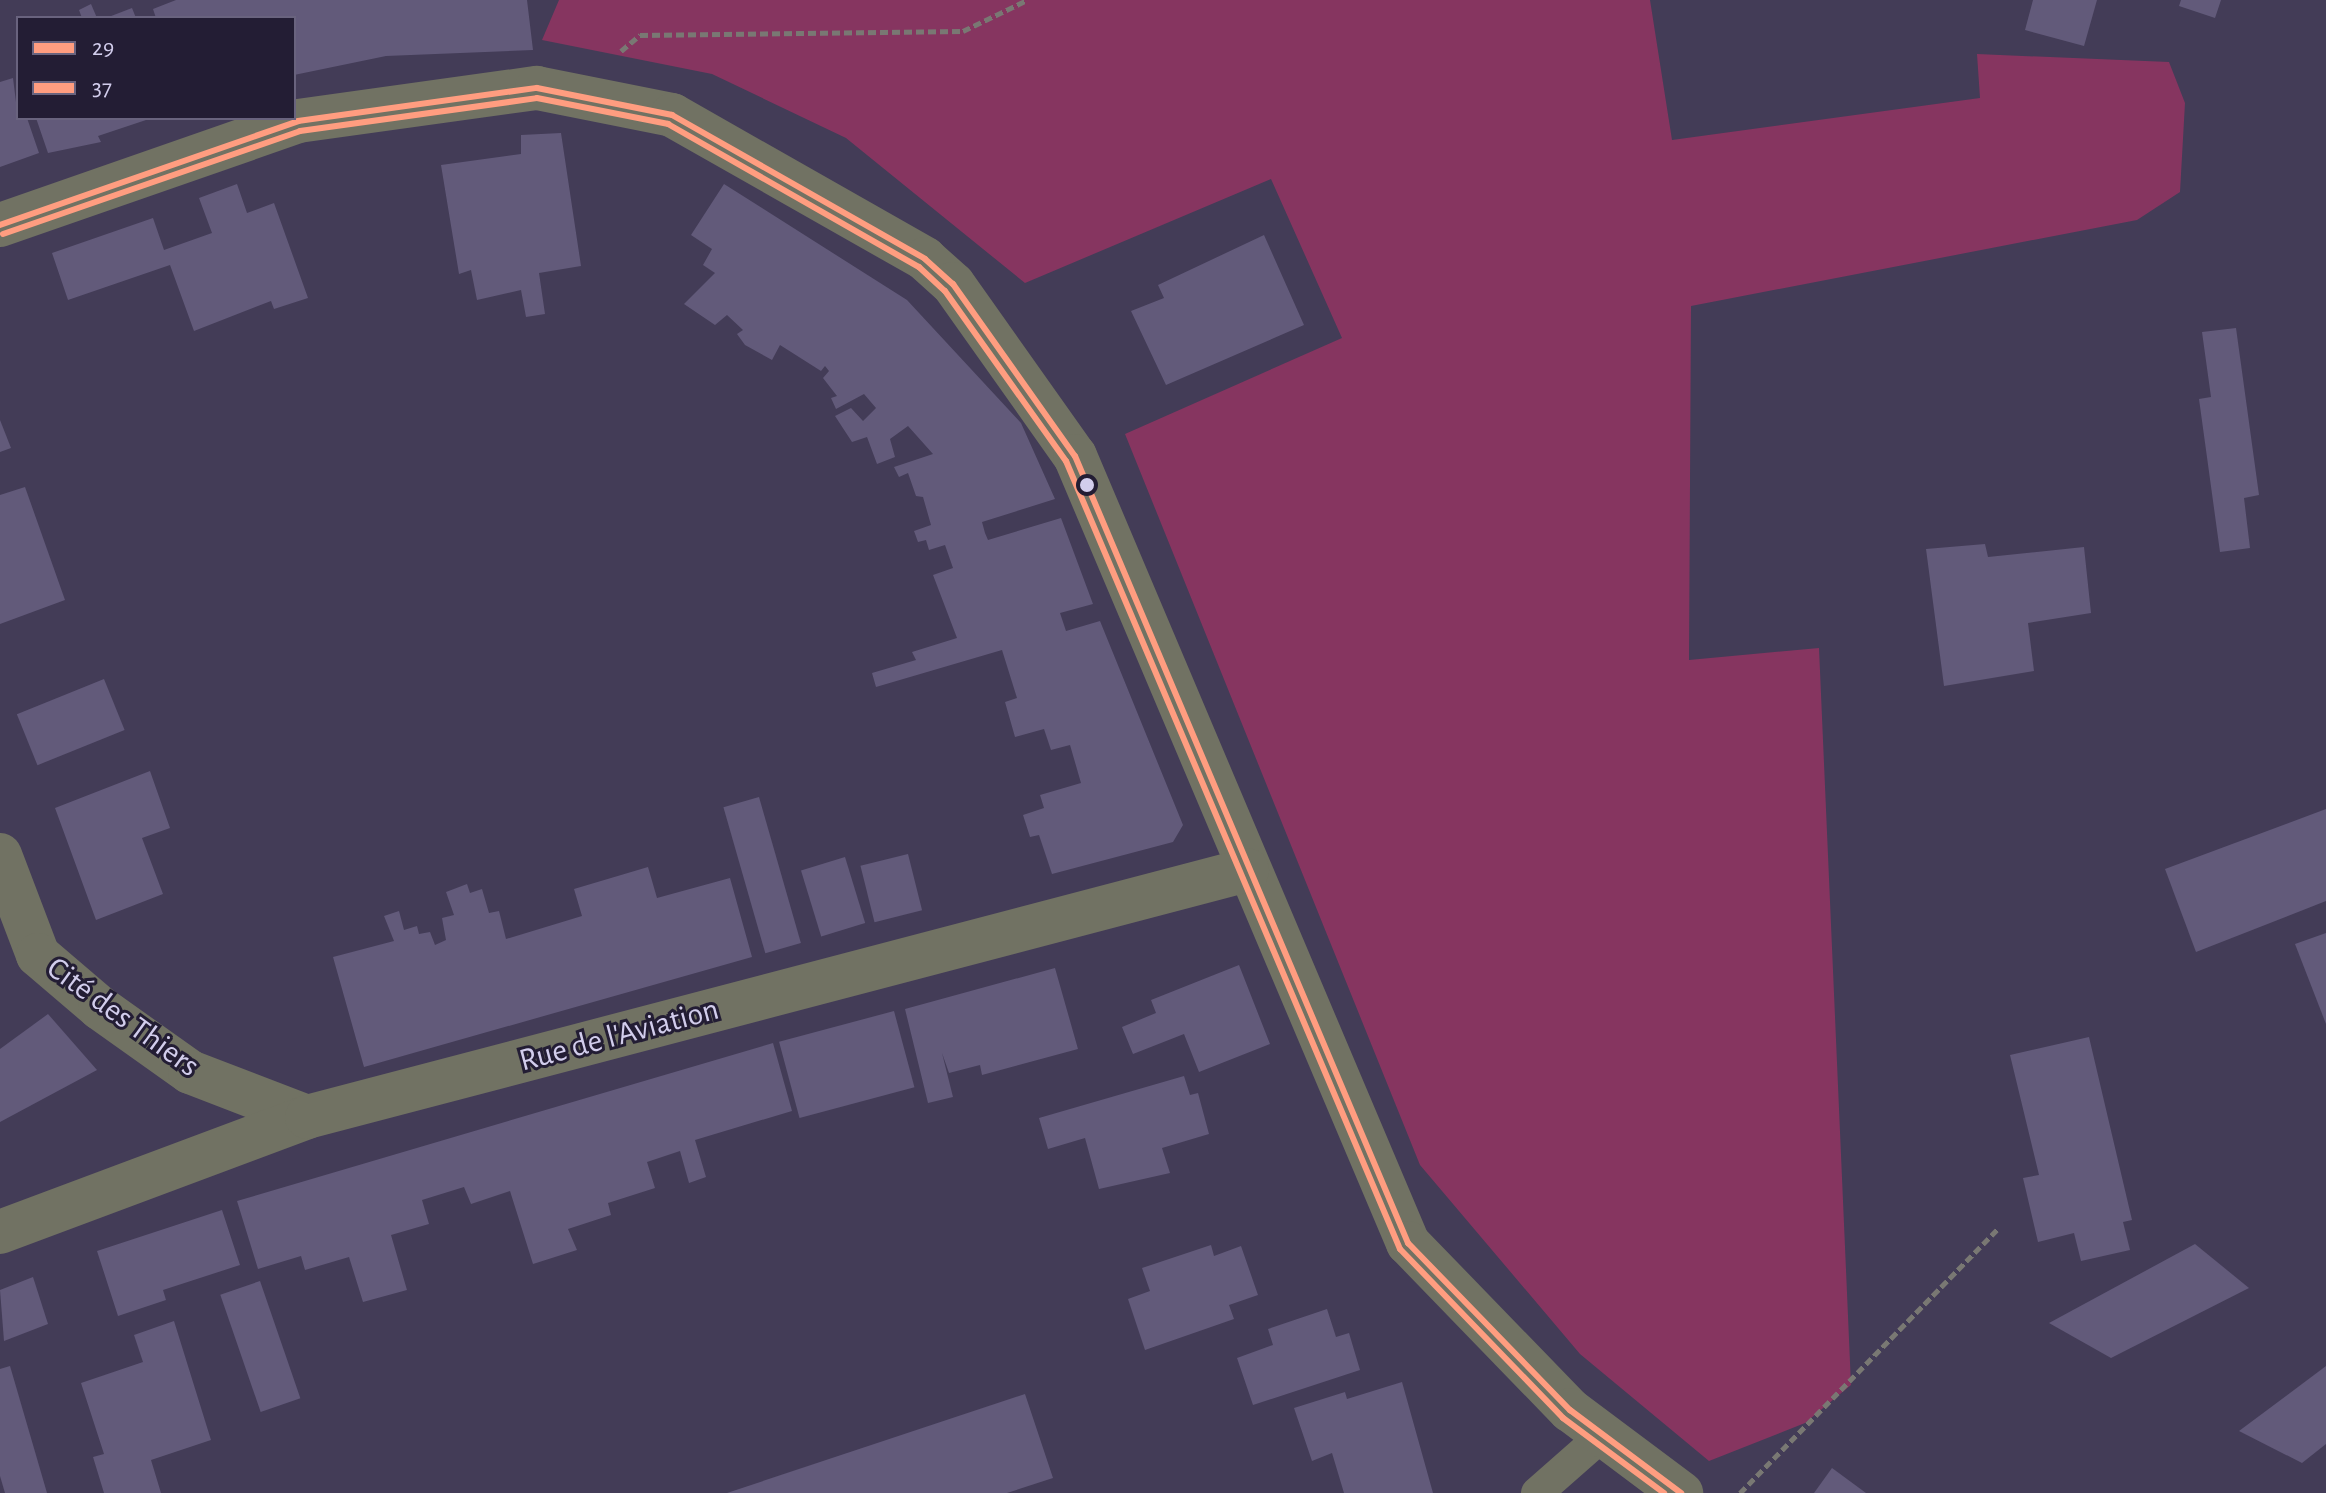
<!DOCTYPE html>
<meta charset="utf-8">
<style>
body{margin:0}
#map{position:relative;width:2326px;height:1493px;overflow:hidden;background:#433c57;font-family:"Alegreya Sans",sans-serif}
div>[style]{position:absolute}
.green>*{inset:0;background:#863560}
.building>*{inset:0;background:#625a7a;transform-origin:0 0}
.path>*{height:5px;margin-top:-2.5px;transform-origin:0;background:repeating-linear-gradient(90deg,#797873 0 8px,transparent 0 12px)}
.service>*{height:32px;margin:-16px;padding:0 16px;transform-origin:16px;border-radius:16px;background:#717263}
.minor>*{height:44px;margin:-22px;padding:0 22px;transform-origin:22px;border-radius:22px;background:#717263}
.bus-1>*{height:6px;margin:-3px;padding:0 3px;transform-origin:3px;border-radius:3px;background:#ff9d80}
.bus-2>*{height:6px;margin:-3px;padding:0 3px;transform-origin:3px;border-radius:3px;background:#ff9d80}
.dots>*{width:22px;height:22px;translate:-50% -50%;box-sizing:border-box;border:4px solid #231d34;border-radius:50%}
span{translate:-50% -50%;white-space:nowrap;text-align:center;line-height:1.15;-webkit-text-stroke:6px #231d34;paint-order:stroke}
.street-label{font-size:32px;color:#d2cdec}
.legend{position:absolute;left:16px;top:16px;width:280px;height:104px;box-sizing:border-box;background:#231d34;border:2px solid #69637e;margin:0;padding:10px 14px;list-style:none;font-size:24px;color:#d2cdec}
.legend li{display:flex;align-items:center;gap:16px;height:40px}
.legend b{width:40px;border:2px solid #69637e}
</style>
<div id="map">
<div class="green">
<i style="clip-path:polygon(559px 0,1650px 0,1672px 140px,1980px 98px,1977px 54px,2169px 62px,2185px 103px,2180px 192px,2137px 220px,1691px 306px,1689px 660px,1819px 648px,1851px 1385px,1805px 1423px,1709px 1461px,1580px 1354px,1420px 1165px,1125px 434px,1342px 338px,1271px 179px,1025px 283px,846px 138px,712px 74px,542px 40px)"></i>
</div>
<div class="building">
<i style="clip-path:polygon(176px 0,527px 0,533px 50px,386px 56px,294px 75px,294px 18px,156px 18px,153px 9px)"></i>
<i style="clip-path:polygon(2033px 0,2097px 0,2084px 46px,2025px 30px)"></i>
<i style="clip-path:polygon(2181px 0,2221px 0,2215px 18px,2179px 6px)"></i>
<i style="clip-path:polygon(91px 4px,97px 18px,82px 18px,79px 10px)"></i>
<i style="clip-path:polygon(132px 8px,136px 18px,106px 18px)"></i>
<i style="clip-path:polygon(13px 78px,18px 118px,27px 118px,39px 153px,0 167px,0 82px)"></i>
<i style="clip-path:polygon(36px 118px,149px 118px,149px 119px,98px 136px,101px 142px,48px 153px)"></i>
<i style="clip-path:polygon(561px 133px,581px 266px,539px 273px,545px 314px,526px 317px,521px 290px,477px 300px,471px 270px,459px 274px,441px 165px,521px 154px,521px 135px)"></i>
<i style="clip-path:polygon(237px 184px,247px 213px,274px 203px,308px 298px,274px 309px,271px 301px,194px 331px,170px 265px,68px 300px,52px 253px,153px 218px,164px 250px,212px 233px,199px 198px)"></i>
<i style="clip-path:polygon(724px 184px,907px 300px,1021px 423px,1055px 499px,982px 522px,985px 533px,988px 540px,1061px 518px,1093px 604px,1060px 613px,1066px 631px,1100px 621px,1183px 825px,1173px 842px,1052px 874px,1039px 835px,1030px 837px,1023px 815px,1044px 808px,1040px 795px,1081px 783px,1070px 745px,1051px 750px,1044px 729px,1015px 737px,1005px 702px,1017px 698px,1002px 650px,876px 687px,872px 673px,916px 660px,912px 652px,957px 638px,933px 575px,953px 568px,945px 545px,929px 550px,926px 540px,918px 542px,914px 531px,931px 525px,923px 497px,916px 496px,908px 473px,899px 477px,894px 467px,933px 454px,908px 426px,890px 439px,895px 457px,877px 464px,867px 437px,852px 442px,835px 416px,851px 408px,863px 421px,876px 408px,864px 394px,836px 409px,831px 398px,837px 396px,823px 378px,829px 371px,825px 366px,821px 371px,780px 345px,772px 360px,745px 345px,737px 334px,743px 330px,727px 315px,715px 325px,684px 304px,715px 273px,703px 265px,712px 249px,691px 235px)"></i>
<i style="clip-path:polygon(1264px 235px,1304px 325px,1166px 385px,1131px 311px,1164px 298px,1158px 285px)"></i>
<i style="clip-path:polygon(2236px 328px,2259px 495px,2244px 498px,2250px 548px,2220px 552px,2199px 399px,2211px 397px,2202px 332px)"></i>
<i style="clip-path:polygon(0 420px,11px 448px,0 452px)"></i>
<i style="clip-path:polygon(25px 487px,65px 600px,0 624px,0 495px)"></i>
<i style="clip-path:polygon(1985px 544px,1988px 557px,2084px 547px,2091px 613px,2028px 623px,2034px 671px,1944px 686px,1926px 549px)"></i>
<i style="left:104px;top:679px;width:55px;height:94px;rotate:68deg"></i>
<i style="clip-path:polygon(150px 771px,170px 828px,142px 838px,163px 894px,96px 920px,55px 808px)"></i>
<i style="left:759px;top:797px;width:152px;height:37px;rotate:74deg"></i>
<i style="clip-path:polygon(2326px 809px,2326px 901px,2196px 952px,2165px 869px)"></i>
<i style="left:908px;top:854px;width:58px;height:49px;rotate:76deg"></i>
<i style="left:845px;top:857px;width:69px;height:46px;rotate:73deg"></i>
<i style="clip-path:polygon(648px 867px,657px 898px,730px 878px,752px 957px,364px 1067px,333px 957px,394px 941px,384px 916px,399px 911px,404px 930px,417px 926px,419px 934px,430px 932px,435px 945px,446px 940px,442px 918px,454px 915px,446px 892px,467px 884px,470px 893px,482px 889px,489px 913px,499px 911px,506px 939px,582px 916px,574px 889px)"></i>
<i style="clip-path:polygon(2326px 933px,2326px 1024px,2295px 944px)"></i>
<i style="clip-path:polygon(1239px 965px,1270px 1044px,1199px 1072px,1184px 1034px,1133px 1054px,1122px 1027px,1156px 1013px,1151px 1000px)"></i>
<i style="clip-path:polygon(1055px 968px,1078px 1049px,982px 1075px,980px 1065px,949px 1073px,942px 1053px,953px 1097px,928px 1103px,905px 1009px)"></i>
<i style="left:894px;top:1011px;width:79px;height:119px;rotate:75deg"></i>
<i style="clip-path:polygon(48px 1014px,97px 1070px,0 1122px,0 1049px)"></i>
<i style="clip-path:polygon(2089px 1037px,2132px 1220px,2123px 1222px,2130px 1250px,2081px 1261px,2074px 1233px,2038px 1242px,2023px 1178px,2039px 1175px,2010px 1055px)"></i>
<i style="clip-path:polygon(773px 1043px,792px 1111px,695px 1140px,706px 1177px,689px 1183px,680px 1151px,647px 1162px,655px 1188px,608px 1203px,611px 1215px,568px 1229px,577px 1250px,533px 1264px,510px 1191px,471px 1204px,464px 1187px,422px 1200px,429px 1224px,391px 1235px,407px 1290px,363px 1302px,349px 1257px,305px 1270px,301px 1256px,258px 1269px,237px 1201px)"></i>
<i style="clip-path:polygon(1184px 1076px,1190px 1095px,1198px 1093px,1209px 1134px,1162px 1148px,1170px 1173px,1099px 1189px,1085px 1138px,1048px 1149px,1039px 1118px)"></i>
<i style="clip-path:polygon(222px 1210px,240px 1265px,163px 1290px,166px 1300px,118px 1316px,97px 1251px)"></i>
<i style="clip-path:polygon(2195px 1244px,2249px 1288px,2111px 1358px,2049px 1323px)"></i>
<i style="clip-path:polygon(1211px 1245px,1214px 1256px,1241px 1246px,1258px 1295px,1229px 1305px,1234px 1319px,1145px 1350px,1128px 1299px,1150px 1291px,1142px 1268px)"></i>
<i style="clip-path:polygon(33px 1277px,48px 1324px,4px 1341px,0 1290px)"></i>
<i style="left:260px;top:1281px;width:124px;height:42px;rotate:71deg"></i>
<i style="clip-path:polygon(1327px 1309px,1336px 1337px,1349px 1333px,1360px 1370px,1253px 1405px,1237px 1358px,1273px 1345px,1268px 1329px)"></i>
<i style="clip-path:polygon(174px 1321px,211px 1440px,151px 1460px,161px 1493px,104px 1493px,93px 1457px,104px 1454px,81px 1383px,143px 1362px,134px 1335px)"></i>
<i style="clip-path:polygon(10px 1366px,47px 1493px,5px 1493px,0 1476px,0 1369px)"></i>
<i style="clip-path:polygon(2326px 1366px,2326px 1444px,2302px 1463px,2239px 1431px)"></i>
<i style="clip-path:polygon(1402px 1382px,1433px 1493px,1344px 1493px,1332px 1453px,1312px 1461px,1294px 1408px,1345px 1392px,1347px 1399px)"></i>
<i style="clip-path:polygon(1025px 1394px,1053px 1478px,1007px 1493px,727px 1493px)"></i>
<i style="clip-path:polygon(1832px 1468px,1866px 1493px,1814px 1493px)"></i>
</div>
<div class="path">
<i style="left:621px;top:51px;width:25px;rotate:-40deg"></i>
<i style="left:640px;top:35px;width:323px;rotate:-0.7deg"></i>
<i style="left:963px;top:31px;width:71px;rotate:-25.8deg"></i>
<i style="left:1740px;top:1493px;width:371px;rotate:-45.7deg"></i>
</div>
<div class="service">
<i style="left:1537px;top:1493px;width:89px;rotate:-41.4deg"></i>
</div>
<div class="minor">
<i style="left:0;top:225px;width:316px;rotate:-19.2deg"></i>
<i style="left:298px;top:121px;width:241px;rotate:-7.9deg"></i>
<i style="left:537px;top:88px;width:138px;rotate:11.3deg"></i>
<i style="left:672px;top:115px;width:291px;rotate:29.6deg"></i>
<i style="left:925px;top:259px;width:38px;rotate:42deg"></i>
<i style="left:953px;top:284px;width:211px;rotate:54.7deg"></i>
<i style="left:1075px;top:456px;width:855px;rotate:67.07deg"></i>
<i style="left:1408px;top:1243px;width:233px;rotate:45.9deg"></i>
<i style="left:1570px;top:1410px;width:139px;rotate:36.8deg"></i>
<i style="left:0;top:855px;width:107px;rotate:69.2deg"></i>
<i style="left:38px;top:955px;width:82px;rotate:40.5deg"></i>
<i style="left:100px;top:1008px;width:110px;rotate:35.4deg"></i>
<i style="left:190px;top:1072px;width:125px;rotate:21deg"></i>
<i style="left:0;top:1232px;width:328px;rotate:-20.5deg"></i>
<i style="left:307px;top:1117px;width:972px;rotate:-14.72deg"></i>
</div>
<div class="bus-1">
<i style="left:0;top:225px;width:316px;rotate:-19.2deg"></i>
<i style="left:298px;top:121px;width:241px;rotate:-7.9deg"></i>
<i style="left:537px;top:88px;width:138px;rotate:11.3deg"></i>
<i style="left:672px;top:115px;width:291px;rotate:29.6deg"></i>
<i style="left:925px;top:259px;width:38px;rotate:42deg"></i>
<i style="left:953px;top:284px;width:211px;rotate:54.7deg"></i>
<i style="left:1075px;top:456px;width:855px;rotate:67.07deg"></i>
<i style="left:1408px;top:1243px;width:233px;rotate:45.9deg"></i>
<i style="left:1570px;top:1410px;width:139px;rotate:36.8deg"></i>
</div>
<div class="bus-2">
<i style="left:3px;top:234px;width:314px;rotate:-19.1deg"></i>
<i style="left:300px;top:131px;width:239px;rotate:-7.9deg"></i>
<i style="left:537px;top:98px;width:134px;rotate:11.2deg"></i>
<i style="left:668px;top:124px;width:289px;rotate:29.7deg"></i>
<i style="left:919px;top:267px;width:35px;rotate:43deg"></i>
<i style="left:945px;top:291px;width:209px;rotate:54.6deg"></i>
<i style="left:1066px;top:461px;width:856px;rotate:67.03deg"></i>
<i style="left:1400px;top:1249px;width:235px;rotate:46deg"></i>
<i style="left:1563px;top:1418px;width:126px;rotate:36.6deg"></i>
</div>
<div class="dots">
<i style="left:1087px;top:485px;background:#d2cdec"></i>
</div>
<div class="street-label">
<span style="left:123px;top:1017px;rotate:36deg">Cité des Thiers</span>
<span style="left:619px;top:1035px;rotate:-15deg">Rue de l'Aviation</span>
</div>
<ul class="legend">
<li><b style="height:10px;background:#ff9d80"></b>29</li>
<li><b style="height:10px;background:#ff9d80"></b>37</li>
</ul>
</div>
